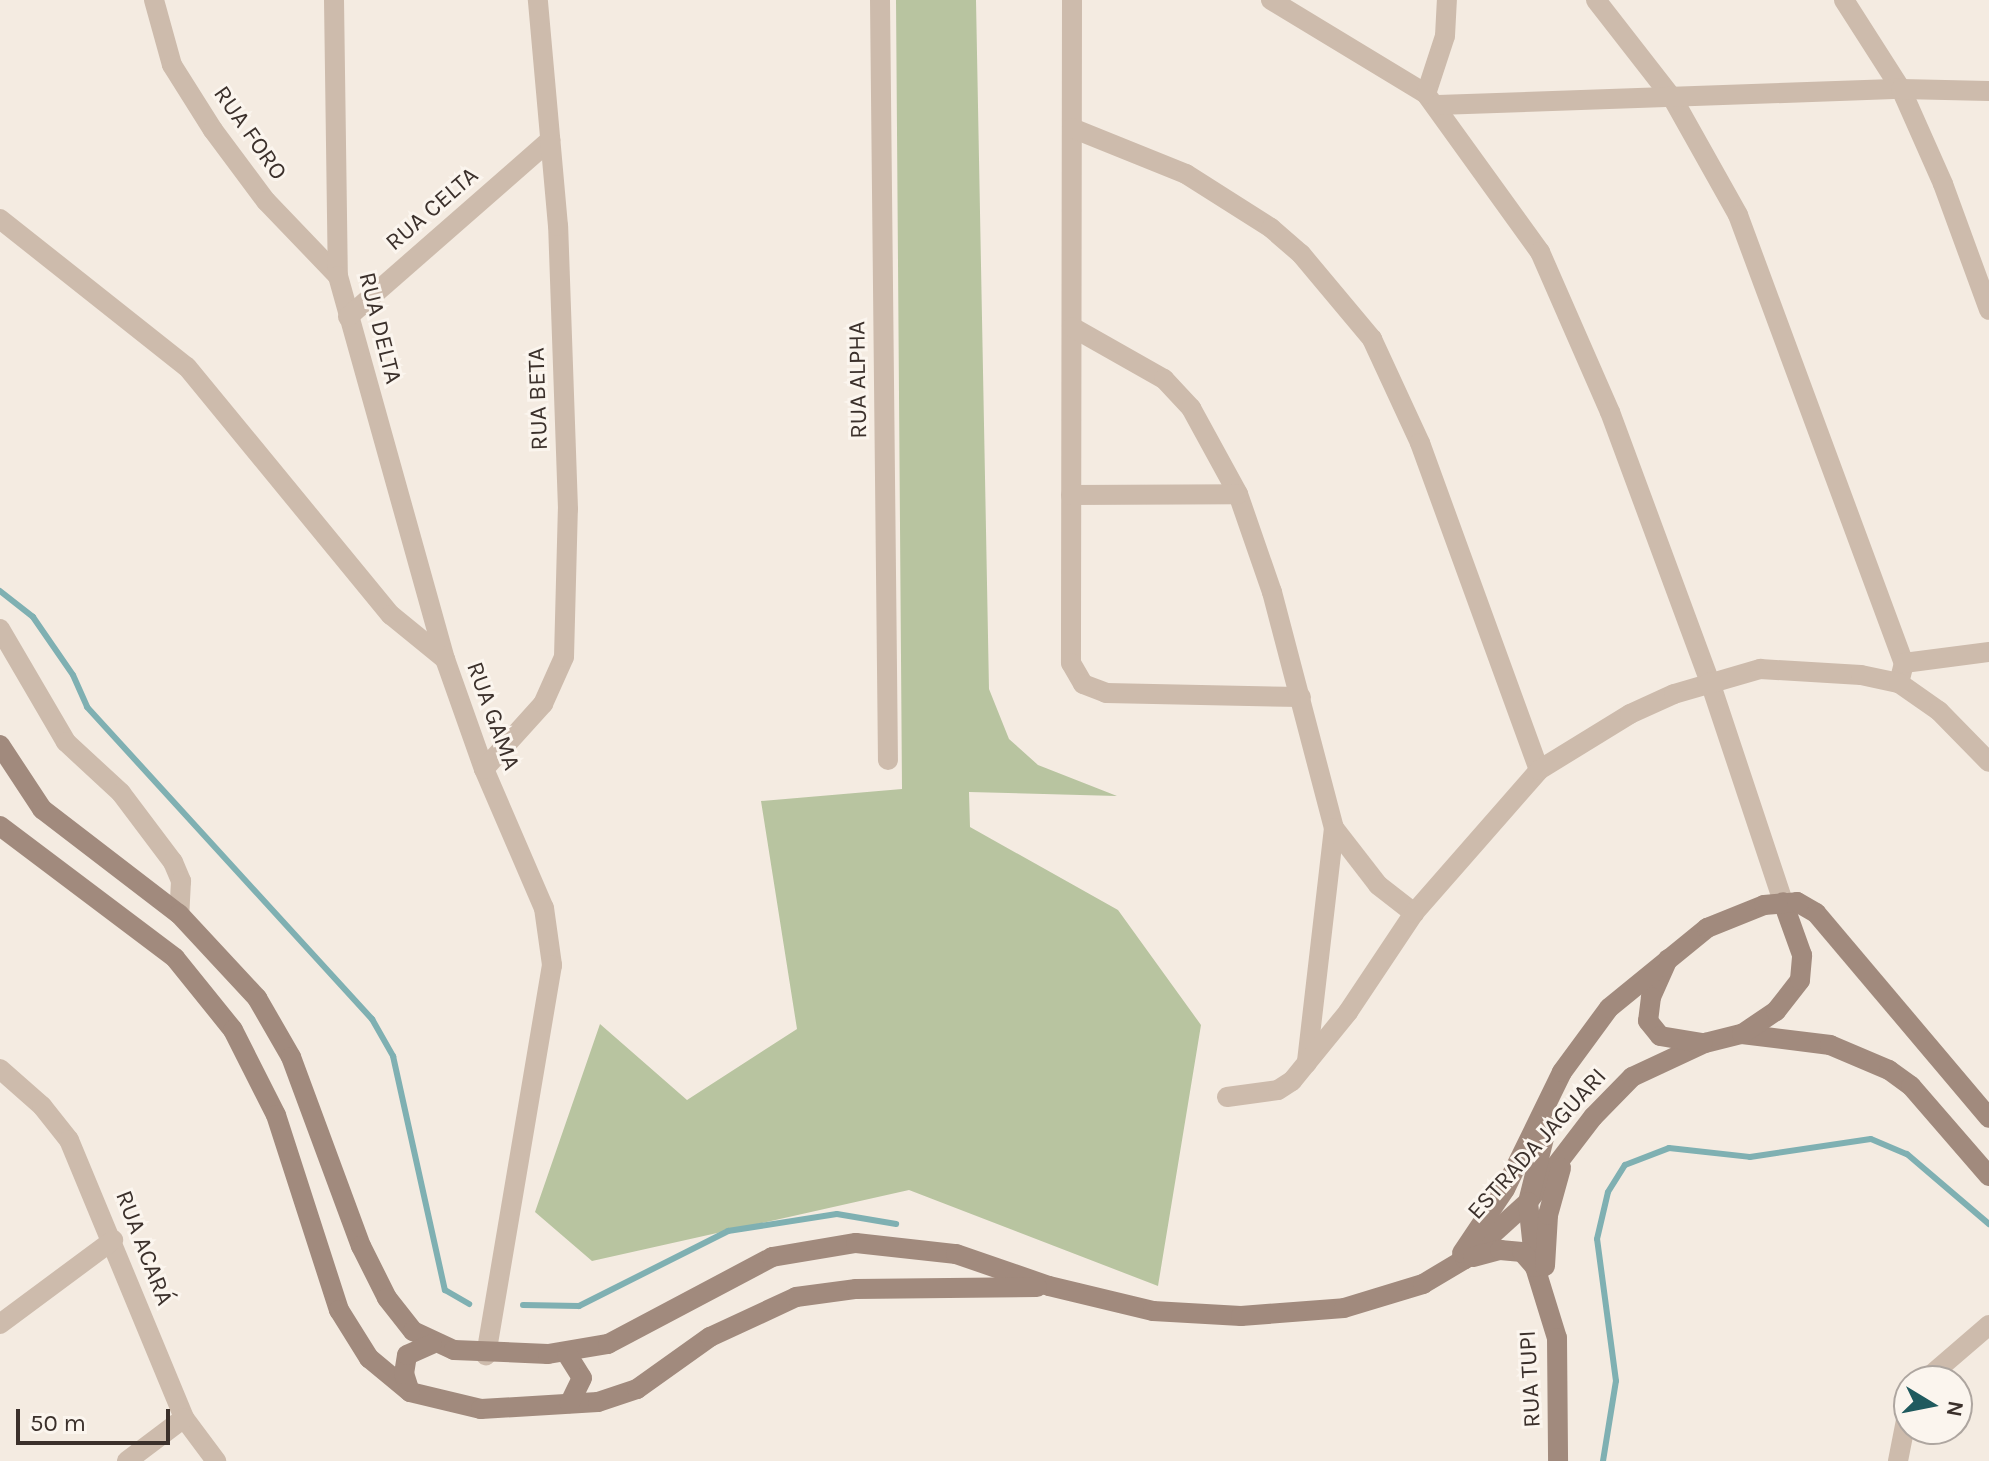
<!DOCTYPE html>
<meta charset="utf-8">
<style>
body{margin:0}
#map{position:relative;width:1989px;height:1461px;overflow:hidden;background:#f4ebe1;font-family:Karla,sans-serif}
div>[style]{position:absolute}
.green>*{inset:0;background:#b8c4a0}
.stream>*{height:6px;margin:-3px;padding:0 3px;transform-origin:3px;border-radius:3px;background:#7fb0b2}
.street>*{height:20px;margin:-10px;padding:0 10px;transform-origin:10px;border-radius:10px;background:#cdbbac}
.secondary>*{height:20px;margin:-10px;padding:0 10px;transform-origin:10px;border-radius:10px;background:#a18a7d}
span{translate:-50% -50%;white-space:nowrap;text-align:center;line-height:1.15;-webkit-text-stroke:6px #fbf5ee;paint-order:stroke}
.street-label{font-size:24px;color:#3b302b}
.north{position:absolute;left:1893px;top:1365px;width:80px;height:80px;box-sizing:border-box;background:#fbf5ee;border:2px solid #aea6a0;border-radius:50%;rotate:100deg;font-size:22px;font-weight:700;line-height:32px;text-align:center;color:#3b302b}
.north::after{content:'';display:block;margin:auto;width:28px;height:36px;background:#1f5a5e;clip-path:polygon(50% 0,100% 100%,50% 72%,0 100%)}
.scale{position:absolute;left:16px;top:1409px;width:154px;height:36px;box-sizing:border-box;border:4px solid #3b302b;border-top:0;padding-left:10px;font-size:24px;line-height:28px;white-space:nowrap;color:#3b302b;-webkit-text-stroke:6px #fbf5ee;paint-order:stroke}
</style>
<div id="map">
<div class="green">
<i style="clip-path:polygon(896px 0,976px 0,989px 689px,1009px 739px,1038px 765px,1117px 796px,969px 792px,970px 827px,1118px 910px,1201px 1025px,1158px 1286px,909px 1190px,592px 1261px,535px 1212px,600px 1024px,687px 1100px,797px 1029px,761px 801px,902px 789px)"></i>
</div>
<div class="stream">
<i style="left:0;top:591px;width:42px;rotate:38.2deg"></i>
<i style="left:33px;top:617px;width:70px;rotate:55.4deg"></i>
<i style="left:73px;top:675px;width:35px;rotate:66deg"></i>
<i style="left:87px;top:707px;width:423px;rotate:47.6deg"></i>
<i style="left:372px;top:1019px;width:43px;rotate:60.4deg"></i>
<i style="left:393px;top:1056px;width:240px;rotate:77.5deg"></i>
<i style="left:445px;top:1290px;width:28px;rotate:30deg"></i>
<i style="left:523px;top:1305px;width:56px;rotate:1deg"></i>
<i style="left:579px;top:1306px;width:167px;rotate:-26.7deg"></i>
<i style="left:728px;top:1231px;width:110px;rotate:-8.9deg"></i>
<i style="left:837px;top:1214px;width:60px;rotate:9.6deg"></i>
<i style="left:1603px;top:1461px;width:81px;rotate:-80.8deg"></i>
<i style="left:1616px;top:1381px;width:143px;rotate:-97.6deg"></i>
<i style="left:1597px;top:1239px;width:48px;rotate:-76.8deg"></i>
<i style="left:1608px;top:1192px;width:32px;rotate:-58deg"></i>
<i style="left:1625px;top:1165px;width:47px;rotate:-21.1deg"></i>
<i style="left:1669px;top:1148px;width:81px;rotate:6.3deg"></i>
<i style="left:1750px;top:1157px;width:122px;rotate:-8.5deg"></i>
<i style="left:1871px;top:1139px;width:39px;rotate:23deg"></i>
<i style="left:1907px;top:1154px;width:108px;rotate:40.5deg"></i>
</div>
<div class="street">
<i style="left:154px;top:0;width:67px;rotate:74.5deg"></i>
<i style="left:172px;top:65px;width:77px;rotate:57.8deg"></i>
<i style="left:213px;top:130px;width:89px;rotate:53.3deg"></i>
<i style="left:266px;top:201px;width:104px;rotate:46.2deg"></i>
<i style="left:334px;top:0;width:276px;rotate:89.2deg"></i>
<i style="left:338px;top:276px;width:398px;rotate:74.4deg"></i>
<i style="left:880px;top:0;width:760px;rotate:89.4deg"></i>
<i style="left:1072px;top:0;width:663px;rotate:90.09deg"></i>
<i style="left:1071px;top:663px;width:24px;rotate:60deg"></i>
<i style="left:1083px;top:684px;width:25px;rotate:21deg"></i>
<i style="left:1106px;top:693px;width:195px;rotate:1.2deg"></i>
<i style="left:1271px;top:0;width:181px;rotate:31.2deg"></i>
<i style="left:1426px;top:94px;width:195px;rotate:54.2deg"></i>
<i style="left:1540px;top:252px;width:175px;rotate:66.4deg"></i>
<i style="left:1610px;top:412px;width:288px;rotate:69.7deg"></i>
<i style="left:1710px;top:682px;width:232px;rotate:71.6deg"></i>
<i style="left:1596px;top:0;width:125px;rotate:52.1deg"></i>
<i style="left:1673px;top:99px;width:133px;rotate:60.7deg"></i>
<i style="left:1738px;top:215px;width:478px;rotate:69.7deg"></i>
<i style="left:1904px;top:663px;width:21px;rotate:104deg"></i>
<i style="left:1844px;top:0;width:106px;rotate:57.4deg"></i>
<i style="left:1901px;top:89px;width:104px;rotate:66.1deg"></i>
<i style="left:1943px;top:184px;width:134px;rotate:69.9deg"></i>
<i style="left:1426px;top:94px;width:61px;rotate:-71.9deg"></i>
<i style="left:1445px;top:36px;width:36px;rotate:-87deg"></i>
<i style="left:1438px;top:105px;width:463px;rotate:-2deg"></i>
<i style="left:1901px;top:89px;width:88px;rotate:1.3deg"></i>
<i style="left:1072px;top:128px;width:123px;rotate:22deg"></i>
<i style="left:1186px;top:174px;width:101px;rotate:32.4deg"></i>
<i style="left:1271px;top:228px;width:40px;rotate:41deg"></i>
<i style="left:1301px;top:254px;width:111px;rotate:50.1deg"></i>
<i style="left:1372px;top:339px;width:115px;rotate:65.2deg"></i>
<i style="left:1420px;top:443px;width:348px;rotate:70deg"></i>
<i style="left:0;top:219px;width:238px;rotate:38.4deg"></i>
<i style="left:187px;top:367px;width:321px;rotate:50.6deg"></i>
<i style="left:391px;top:615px;width:70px;rotate:39.2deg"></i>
<i style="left:445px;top:659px;width:117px;rotate:70.5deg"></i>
<i style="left:484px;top:769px;width:151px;rotate:66.7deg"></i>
<i style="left:544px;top:908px;width:58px;rotate:82deg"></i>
<i style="left:552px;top:965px;width:396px;rotate:99.6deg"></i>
<i style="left:348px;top:317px;width:269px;rotate:-41.2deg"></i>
<i style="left:1072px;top:327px;width:106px;rotate:29.5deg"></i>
<i style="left:1164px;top:379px;width:40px;rotate:47deg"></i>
<i style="left:1191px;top:408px;width:98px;rotate:61.3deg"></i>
<i style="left:1238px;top:494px;width:104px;rotate:70.9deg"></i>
<i style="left:1272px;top:592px;width:244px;rotate:75.3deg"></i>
<i style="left:1334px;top:828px;width:237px;rotate:96.6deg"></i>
<i style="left:1071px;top:495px;width:167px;rotate:-0.3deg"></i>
<i style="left:0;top:629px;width:131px;rotate:59.7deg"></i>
<i style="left:66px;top:742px;width:75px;rotate:42.8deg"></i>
<i style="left:121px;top:793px;width:86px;rotate:53deg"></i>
<i style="left:173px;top:862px;width:21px;rotate:67deg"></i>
<i style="left:181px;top:881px;width:33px;rotate:93deg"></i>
<i style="left:1904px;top:663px;width:86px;rotate:-7.4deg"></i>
<i style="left:484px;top:769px;width:88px;rotate:-47.8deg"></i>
<i style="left:543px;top:704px;width:51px;rotate:-65.9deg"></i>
<i style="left:564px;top:657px;width:148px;rotate:-88.5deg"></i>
<i style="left:568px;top:509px;width:283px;rotate:-92deg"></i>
<i style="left:558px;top:226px;width:227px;rotate:-95.1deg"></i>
<i style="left:1334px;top:828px;width:72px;rotate:52.3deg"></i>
<i style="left:1378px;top:885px;width:46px;rotate:37.9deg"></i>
<i style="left:0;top:1069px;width:56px;rotate:41.4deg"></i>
<i style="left:42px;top:1106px;width:43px;rotate:51.5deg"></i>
<i style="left:69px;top:1140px;width:301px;rotate:67.5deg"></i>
<i style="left:184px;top:1418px;width:54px;rotate:53.3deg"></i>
<i style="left:1227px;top:1097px;width:51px;rotate:-7.8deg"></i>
<i style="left:1278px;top:1090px;width:17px;rotate:-33deg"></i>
<i style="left:1292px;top:1081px;width:89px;rotate:-50.9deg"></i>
<i style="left:1348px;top:1012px;width:119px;rotate:-56.3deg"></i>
<i style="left:1414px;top:913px;width:190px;rotate:-48.8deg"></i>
<i style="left:1539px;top:770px;width:107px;rotate:-31.6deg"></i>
<i style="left:1630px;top:714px;width:48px;rotate:-24.4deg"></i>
<i style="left:1674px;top:694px;width:90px;rotate:-16.2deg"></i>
<i style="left:1760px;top:669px;width:101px;rotate:3.4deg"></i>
<i style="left:1861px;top:675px;width:39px;rotate:12deg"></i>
<i style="left:1899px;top:683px;width:49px;rotate:35deg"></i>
<i style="left:1939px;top:711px;width:71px;rotate:45.6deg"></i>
<i style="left:0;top:1324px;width:141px;rotate:-36.6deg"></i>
<i style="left:1924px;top:1381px;width:86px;rotate:-40.7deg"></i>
<i style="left:127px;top:1461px;width:71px;rotate:-37deg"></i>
<i style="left:1898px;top:1461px;width:57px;rotate:-78.9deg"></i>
</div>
<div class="secondary">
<i style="left:0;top:745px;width:77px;rotate:56.7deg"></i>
<i style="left:42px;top:809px;width:173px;rotate:37.5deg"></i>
<i style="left:179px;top:914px;width:115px;rotate:47.1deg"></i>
<i style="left:257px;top:998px;width:68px;rotate:60deg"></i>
<i style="left:291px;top:1057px;width:202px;rotate:69.7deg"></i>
<i style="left:361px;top:1246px;width:58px;rotate:63.4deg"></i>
<i style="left:387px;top:1298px;width:42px;rotate:51.8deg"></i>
<i style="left:413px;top:1331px;width:45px;rotate:24.9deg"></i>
<i style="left:454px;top:1350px;width:94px;rotate:2.4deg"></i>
<i style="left:548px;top:1354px;width:61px;rotate:-9.5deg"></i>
<i style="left:608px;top:1344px;width:186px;rotate:-27.9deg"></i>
<i style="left:772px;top:1257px;width:85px;rotate:-9.5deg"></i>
<i style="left:856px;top:1243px;width:101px;rotate:6.3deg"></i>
<i style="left:956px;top:1254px;width:98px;rotate:19deg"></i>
<i style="left:1049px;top:1286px;width:107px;rotate:13.5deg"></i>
<i style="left:1153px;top:1311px;width:88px;rotate:3.3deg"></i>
<i style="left:1241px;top:1316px;width:103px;rotate:-4.4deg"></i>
<i style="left:1344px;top:1308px;width:83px;rotate:-16.9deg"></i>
<i style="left:1423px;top:1284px;width:49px;rotate:-30.8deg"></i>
<i style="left:1465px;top:1259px;width:85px;rotate:-42.1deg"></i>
<i style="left:1528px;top:1202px;width:107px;rotate:-52.6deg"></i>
<i style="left:1593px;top:1117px;width:56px;rotate:-45.7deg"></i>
<i style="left:1632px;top:1077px;width:81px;rotate:-25deg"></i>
<i style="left:1705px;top:1043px;width:38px;rotate:-14deg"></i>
<i style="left:1742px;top:1034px;width:89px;rotate:7.1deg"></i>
<i style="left:1830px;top:1045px;width:64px;rotate:23deg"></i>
<i style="left:1889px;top:1070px;width:27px;rotate:36deg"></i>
<i style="left:1911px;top:1086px;width:119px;rotate:49.1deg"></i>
<i style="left:0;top:826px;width:219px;rotate:37deg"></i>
<i style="left:175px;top:958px;width:92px;rotate:51.1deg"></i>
<i style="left:233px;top:1030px;width:95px;rotate:63.2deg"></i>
<i style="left:276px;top:1115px;width:205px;rotate:72.1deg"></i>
<i style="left:339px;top:1310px;width:57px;rotate:58deg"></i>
<i style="left:369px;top:1358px;width:53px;rotate:39.7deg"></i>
<i style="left:410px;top:1392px;width:73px;rotate:13.5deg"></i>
<i style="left:481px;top:1409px;width:117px;rotate:-3.4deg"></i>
<i style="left:598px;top:1402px;width:41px;rotate:-18.4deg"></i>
<i style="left:637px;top:1389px;width:90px;rotate:-35.5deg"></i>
<i style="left:710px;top:1337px;width:95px;rotate:-24.9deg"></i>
<i style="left:796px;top:1297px;width:61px;rotate:-7.6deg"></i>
<i style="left:856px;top:1289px;width:181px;rotate:-0.6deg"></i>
<i style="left:1668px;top:959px;width:42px;rotate:114.1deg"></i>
<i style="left:1651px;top:997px;width:24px;rotate:97deg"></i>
<i style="left:1648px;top:1021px;width:19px;rotate:51deg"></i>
<i style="left:1660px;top:1036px;width:43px;rotate:9.5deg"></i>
<i style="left:1742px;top:1034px;width:41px;rotate:-34.1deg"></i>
<i style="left:1776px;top:1011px;width:39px;rotate:-52deg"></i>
<i style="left:1800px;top:980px;width:25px;rotate:-85deg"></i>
<i style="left:1802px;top:955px;width:56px;rotate:-109.7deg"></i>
<i style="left:1547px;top:1126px;width:78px;rotate:104deg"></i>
<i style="left:1528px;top:1202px;width:65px;rotate:83.9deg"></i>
<i style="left:1535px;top:1267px;width:74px;rotate:72.8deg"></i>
<i style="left:1557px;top:1338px;width:123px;rotate:89.5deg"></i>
<i style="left:1462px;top:1253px;width:77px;rotate:-56.1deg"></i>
<i style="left:1505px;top:1189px;width:130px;rotate:-64deg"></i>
<i style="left:1562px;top:1072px;width:79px;rotate:-53.7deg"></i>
<i style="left:1609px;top:1008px;width:127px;rotate:-39.2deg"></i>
<i style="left:1707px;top:928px;width:61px;rotate:-22deg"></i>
<i style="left:1764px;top:905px;width:33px;rotate:-5deg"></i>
<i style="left:1797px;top:902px;width:22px;rotate:30deg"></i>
<i style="left:1816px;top:913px;width:268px;rotate:49.8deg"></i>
<i style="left:1473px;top:1257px;width:28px;rotate:-15deg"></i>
<i style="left:1500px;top:1250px;width:22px;rotate:5deg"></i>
<i style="left:1522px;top:1252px;width:20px;rotate:49deg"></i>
<i style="left:1545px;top:1266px;width:51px;rotate:-86.6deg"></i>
<i style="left:1548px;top:1215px;width:49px;rotate:-74.5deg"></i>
<i style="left:567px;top:1354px;width:28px;rotate:58deg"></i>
<i style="left:582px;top:1378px;width:28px;rotate:116deg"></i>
<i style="left:410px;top:1392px;width:19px;rotate:-108deg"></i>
<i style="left:404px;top:1374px;width:19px;rotate:-81deg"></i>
<i style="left:407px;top:1355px;width:27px;rotate:-24deg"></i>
</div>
<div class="street-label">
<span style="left:250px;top:133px;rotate:55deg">RUA FORO</span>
<span style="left:432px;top:209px;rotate:-41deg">RUA CELTA</span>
<span style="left:380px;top:328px;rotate:76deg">RUA DELTA</span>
<span style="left:858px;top:380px;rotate:-91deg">RUA ALPHA</span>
<span style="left:538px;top:399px;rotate:-92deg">RUA BETA</span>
<span style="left:493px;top:716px;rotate:70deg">RUA GAMA</span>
<span style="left:1537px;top:1144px;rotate:-48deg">ESTRADA JAGUARI</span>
<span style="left:144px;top:1248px;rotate:69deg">RUA ACARÁ</span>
<span style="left:1530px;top:1379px;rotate:-93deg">RUA TUPI</span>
</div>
<div class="north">N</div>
<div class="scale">50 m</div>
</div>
